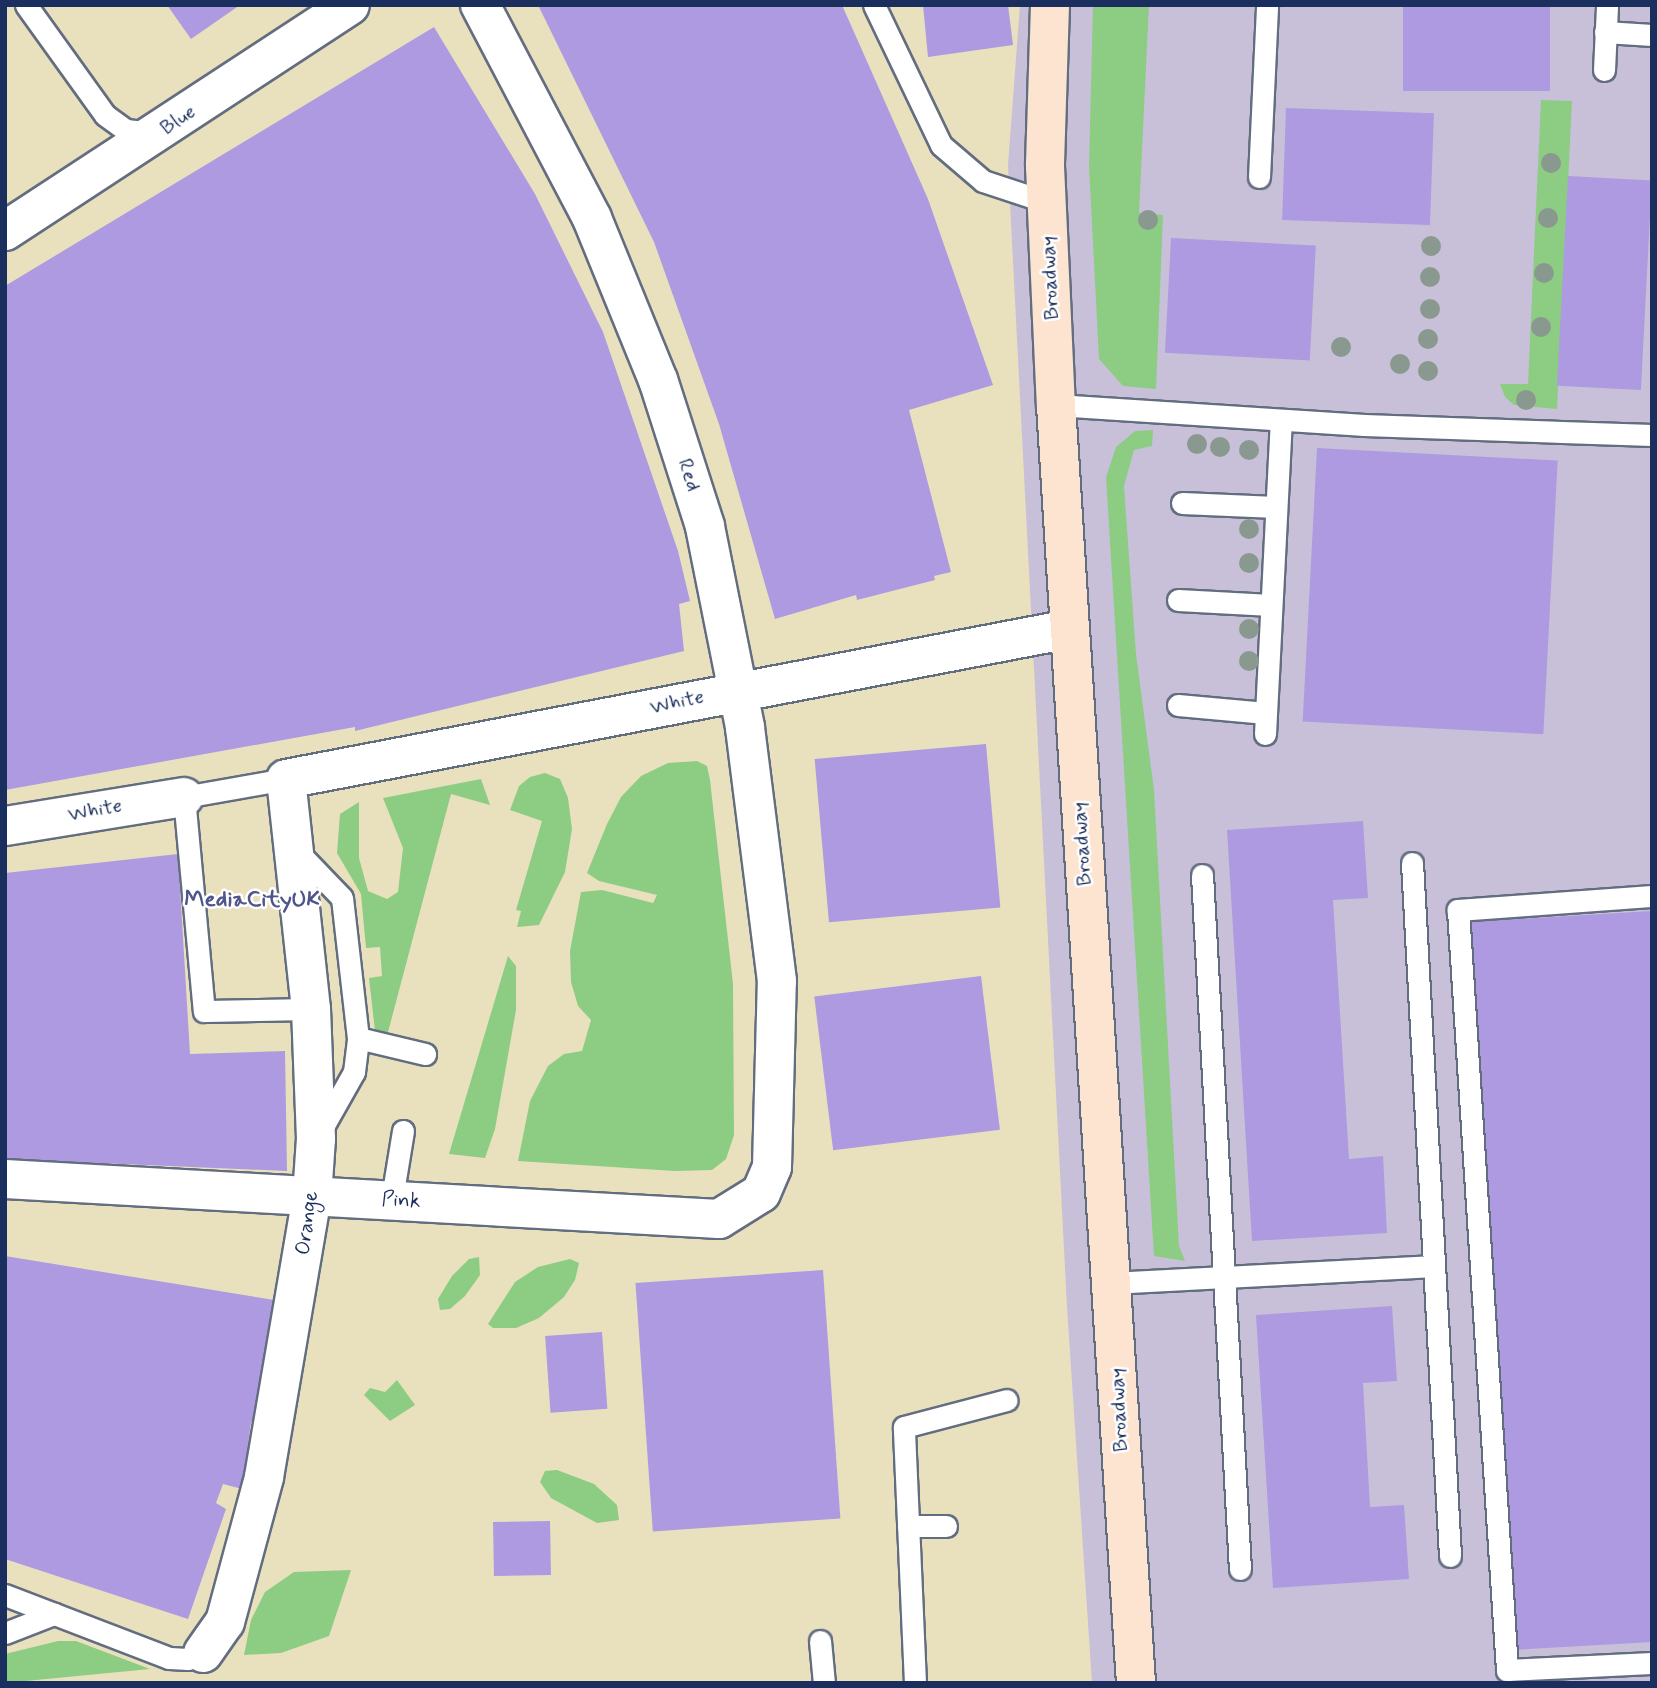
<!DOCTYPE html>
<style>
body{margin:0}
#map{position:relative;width:1657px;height:1688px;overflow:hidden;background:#e9e1be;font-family:Mynerve,sans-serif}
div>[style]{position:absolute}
.industrial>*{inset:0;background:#c8c0d8}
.green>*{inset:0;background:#8dcc83}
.building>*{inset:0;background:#ad9ae0;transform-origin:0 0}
.roads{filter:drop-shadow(2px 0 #636d80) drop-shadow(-2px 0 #636d80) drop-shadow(0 2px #636d80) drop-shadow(0 -2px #636d80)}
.lane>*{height:21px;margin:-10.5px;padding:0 10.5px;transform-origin:10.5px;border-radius:10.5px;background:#fff}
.street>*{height:38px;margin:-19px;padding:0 19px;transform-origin:19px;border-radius:19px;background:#fff}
.secondary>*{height:38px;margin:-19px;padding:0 19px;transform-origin:19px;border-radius:19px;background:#fde4d1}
.trees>*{width:20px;height:20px;margin:-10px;border-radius:50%;background:#8a998f}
span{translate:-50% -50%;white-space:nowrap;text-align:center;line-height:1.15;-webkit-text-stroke:5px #fff;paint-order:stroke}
.street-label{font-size:21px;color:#1b2f5e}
.neighbourhood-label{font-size:23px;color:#4e548c;font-weight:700}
.frame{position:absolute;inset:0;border:7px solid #1b2f5e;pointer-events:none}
</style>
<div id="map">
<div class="industrial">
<i style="clip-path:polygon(1020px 5px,1652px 5px,1652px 1683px,1092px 1683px,1067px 1307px,1008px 165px)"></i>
</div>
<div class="green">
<i style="clip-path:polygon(1093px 5px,1149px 5px,1139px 213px,1163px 215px,1156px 389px,1123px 386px,1099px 359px,1089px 166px)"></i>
<i style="clip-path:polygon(1541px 100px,1572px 101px,1557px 409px,1514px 405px,1505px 397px,1500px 384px,1528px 384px)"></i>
<i style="clip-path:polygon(1153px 430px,1152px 446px,1134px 450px,1124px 486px,1136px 654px,1154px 790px,1179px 1246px,1185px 1261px,1154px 1256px,1106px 477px,1116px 447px,1135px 431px)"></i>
<i style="clip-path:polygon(697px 761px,707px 766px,710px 780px,733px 984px,734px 1135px,726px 1159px,712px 1170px,675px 1171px,518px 1161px,530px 1101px,548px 1066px,564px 1054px,582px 1051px,591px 1020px,578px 1006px,571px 982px,570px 951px,581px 892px,602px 890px,653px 903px,657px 895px,599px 881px,587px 873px,607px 824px,621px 797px,641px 776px,668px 763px)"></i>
<i style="clip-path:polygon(545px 773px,560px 779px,568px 798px,572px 829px,565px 872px,539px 925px,517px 927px,521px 911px,516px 910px,542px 821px,510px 810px,519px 786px,530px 777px)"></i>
<i style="clip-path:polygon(481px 779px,490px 805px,451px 794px,387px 1036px,375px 1031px,369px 978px,382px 976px,380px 947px,366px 948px,361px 894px,337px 853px,340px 814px,359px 802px,359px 858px,368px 891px,387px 899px,398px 892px,403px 848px,383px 798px)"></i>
<i style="clip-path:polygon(508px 956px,516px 966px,516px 1010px,495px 1129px,485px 1158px,449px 1154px)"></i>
<i style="clip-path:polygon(479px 1257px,480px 1275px,465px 1296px,450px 1309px,440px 1310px,438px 1299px,452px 1276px,469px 1259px)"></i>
<i style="clip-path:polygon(570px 1259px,579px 1263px,575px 1280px,564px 1297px,539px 1318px,516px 1328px,493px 1328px,488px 1324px,515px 1282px,538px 1267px)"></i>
<i style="clip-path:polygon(397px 1380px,415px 1405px,390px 1421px,364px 1395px,370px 1388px,385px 1392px)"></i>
<i style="clip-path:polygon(557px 1470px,594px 1484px,617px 1505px,619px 1520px,597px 1523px,551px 1498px,540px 1482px,545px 1471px)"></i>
<i style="clip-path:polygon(351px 1570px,329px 1636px,281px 1653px,244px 1655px,251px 1620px,265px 1592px,294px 1572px)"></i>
<i style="clip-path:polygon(58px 1641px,76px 1641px,150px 1669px,5px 1683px,5px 1654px)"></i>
</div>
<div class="building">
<i style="clip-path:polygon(167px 5px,240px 5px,191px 39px)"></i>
<i style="clip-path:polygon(538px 5px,842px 5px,928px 199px,993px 385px,909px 410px,951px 572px,934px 576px,935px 580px,857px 600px,856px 595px,775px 619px,719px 424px,654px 242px)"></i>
<i style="clip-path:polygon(923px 5px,1008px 5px,1013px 45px,928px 57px)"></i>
<i style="left:1403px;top:5px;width:147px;height:86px"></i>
<i style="clip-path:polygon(434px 27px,535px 194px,603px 332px,678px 551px,690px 601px,679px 604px,684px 651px,355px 731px,355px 727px,5px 790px,5px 286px)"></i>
<i style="left:1286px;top:108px;width:148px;height:112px;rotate:2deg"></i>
<i style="left:1568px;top:176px;width:84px;height:210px;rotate:3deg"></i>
<i style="left:1171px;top:238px;width:145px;height:115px;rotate:3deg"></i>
<i style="left:1317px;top:448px;width:241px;height:274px;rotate:3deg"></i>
<i style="left:986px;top:744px;width:164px;height:172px;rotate:85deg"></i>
<i style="clip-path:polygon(1363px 821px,1368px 898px,1333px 900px,1349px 1159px,1383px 1156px,1387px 1233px,1252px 1241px,1227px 830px)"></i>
<i style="clip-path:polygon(178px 854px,190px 1054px,285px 1051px,287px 1171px,5px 1159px,5px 873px)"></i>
<i style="clip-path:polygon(1652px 911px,1652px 1642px,1511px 1650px,1468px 922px)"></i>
<i style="left:981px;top:976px;width:155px;height:168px;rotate:83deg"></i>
<i style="clip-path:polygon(5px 1256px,293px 1303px,273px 1426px,251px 1422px,242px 1489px,223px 1484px,216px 1503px,226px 1509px,188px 1619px,5px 1559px)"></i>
<i style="left:823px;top:1270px;width:249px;height:188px;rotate:86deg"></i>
<i style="clip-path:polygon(1392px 1306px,1397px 1381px,1363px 1383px,1370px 1507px,1404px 1505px,1409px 1579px,1273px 1588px,1256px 1315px)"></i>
<i style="left:602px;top:1332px;width:77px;height:57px;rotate:86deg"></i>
<i style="left:550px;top:1521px;width:54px;height:57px;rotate:89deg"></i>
</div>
<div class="roads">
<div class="lane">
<i style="left:26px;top:5px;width:135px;rotate:54.3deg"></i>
<i style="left:105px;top:115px;width:26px;rotate:36deg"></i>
<i style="left:126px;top:130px;width:27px;rotate:6deg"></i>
<i style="left:874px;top:5px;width:155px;rotate:64.4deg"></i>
<i style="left:941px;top:145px;width:55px;rotate:40.6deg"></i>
<i style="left:983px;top:181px;width:67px;rotate:18.2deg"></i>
<i style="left:1605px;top:32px;width:47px;rotate:3.7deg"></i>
<i style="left:1604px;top:70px;width:64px;rotate:-87.3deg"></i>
<i style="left:1259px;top:177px;width:172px;rotate:-87.3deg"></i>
<i style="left:1056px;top:405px;width:309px;rotate:3.7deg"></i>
<i style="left:1364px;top:425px;width:288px;rotate:2deg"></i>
<i style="left:1182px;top:503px;width:94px;rotate:2.4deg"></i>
<i style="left:1178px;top:600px;width:93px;rotate:3.1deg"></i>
<i style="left:1178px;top:705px;width:88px;rotate:5.2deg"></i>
<i style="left:1265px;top:734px;width:314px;rotate:-87.1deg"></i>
<i style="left:286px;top:779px;width:104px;rotate:170deg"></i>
<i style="left:184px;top:797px;width:215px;rotate:84.7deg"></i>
<i style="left:204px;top:1011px;width:107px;rotate:-1.1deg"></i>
<i style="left:296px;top:850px;width:66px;rotate:46.2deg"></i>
<i style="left:342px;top:898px;width:141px;rotate:83.5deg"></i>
<i style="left:358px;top:1038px;width:69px;rotate:13.4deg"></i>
<i style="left:1412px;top:863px;width:694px;rotate:86.86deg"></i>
<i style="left:1202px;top:875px;width:695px;rotate:86.87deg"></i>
<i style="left:1652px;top:896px;width:195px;rotate:175.9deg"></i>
<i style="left:1458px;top:910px;width:762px;rotate:86.31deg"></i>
<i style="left:1507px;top:1670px;width:145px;rotate:-2.8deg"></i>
<i style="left:320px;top:1132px;width:69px;rotate:-60.5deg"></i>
<i style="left:354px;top:1072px;width:34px;rotate:-83deg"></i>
<i style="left:392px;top:1198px;width:68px;rotate:-80.7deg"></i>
<i style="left:1111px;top:1283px;width:323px;rotate:-3deg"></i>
<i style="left:908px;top:1526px;width:38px"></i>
<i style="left:5px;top:1595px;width:176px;rotate:21deg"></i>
<i style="left:169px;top:1658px;width:19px;rotate:3deg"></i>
<i style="left:188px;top:1659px;width:16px;rotate:-22deg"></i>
<i style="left:5px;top:1633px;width:53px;rotate:-21.2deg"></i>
<i style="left:820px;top:1641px;width:42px;rotate:84.6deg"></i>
<i style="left:915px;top:1683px;width:256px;rotate:-92.5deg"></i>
<i style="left:904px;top:1427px;width:106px;rotate:-14.7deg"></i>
</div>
<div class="street">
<i style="left:5px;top:231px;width:412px;rotate:-33.2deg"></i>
<i style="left:5px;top:826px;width:181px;rotate:-9.2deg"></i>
<i style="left:5px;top:1179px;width:715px;rotate:3.21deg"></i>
<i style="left:719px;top:1219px;width:49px;rotate:-31.8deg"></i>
<i style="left:761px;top:1193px;width:28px;rotate:-67deg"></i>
<i style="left:772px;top:1167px;width:186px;rotate:-88.5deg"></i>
<i style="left:777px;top:981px;width:256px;rotate:-97.2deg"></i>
<i style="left:745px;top:727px;width:205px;rotate:-101.3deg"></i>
<i style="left:705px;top:526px;width:153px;rotate:-107.8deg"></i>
<i style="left:658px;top:380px;width:175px;rotate:-112.2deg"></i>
<i style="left:592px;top:218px;width:241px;rotate:-117.7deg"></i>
<i style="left:203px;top:1653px;width:38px;rotate:-55deg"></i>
<i style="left:225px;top:1622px;width:150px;rotate:-74.9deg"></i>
<i style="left:264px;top:1477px;width:284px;rotate:-80.3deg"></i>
<i style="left:312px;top:1197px;width:58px;rotate:-86.1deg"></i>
<i style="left:316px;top:1139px;width:130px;rotate:-92.2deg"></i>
<i style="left:311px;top:1009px;width:231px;rotate:-96.2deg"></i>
<i style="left:286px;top:779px;width:797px;rotate:-10.84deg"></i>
</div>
<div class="secondary">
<i style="left:1050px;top:5px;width:161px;rotate:91.8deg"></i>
<i style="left:1045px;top:166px;width:239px;rotate:87.4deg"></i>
<i style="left:1056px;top:405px;width:1281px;rotate:86.42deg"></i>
</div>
</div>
<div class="trees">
<i style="left:1551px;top:163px"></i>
<i style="left:1548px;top:218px"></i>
<i style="left:1148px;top:220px"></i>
<i style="left:1431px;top:246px"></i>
<i style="left:1544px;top:273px"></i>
<i style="left:1430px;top:277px"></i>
<i style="left:1430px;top:309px"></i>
<i style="left:1541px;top:327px"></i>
<i style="left:1428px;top:339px"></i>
<i style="left:1341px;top:347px"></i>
<i style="left:1400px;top:364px"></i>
<i style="left:1428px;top:371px"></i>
<i style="left:1526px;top:400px"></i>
<i style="left:1197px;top:444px"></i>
<i style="left:1220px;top:447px"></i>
<i style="left:1249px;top:450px"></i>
<i style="left:1249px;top:529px"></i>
<i style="left:1249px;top:563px"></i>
<i style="left:1249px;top:629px"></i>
<i style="left:1249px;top:661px"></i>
</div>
<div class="street-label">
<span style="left:178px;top:120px;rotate:-34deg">Blue</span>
<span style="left:1050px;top:278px;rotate:-93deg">Broadway</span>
<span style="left:689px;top:475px;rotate:72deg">Red</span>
<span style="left:677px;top:702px;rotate:-12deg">White</span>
<span style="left:95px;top:810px;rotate:-10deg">White</span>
<span style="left:1082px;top:844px;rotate:-94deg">Broadway</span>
<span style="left:401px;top:1200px;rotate:3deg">Pink</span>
<span style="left:307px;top:1223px;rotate:-82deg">Orange</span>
<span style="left:1119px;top:1410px;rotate:-93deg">Broadway</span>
</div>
<div class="neighbourhood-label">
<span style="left:252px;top:900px">MediaCityUK</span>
</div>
<div class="frame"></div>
</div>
